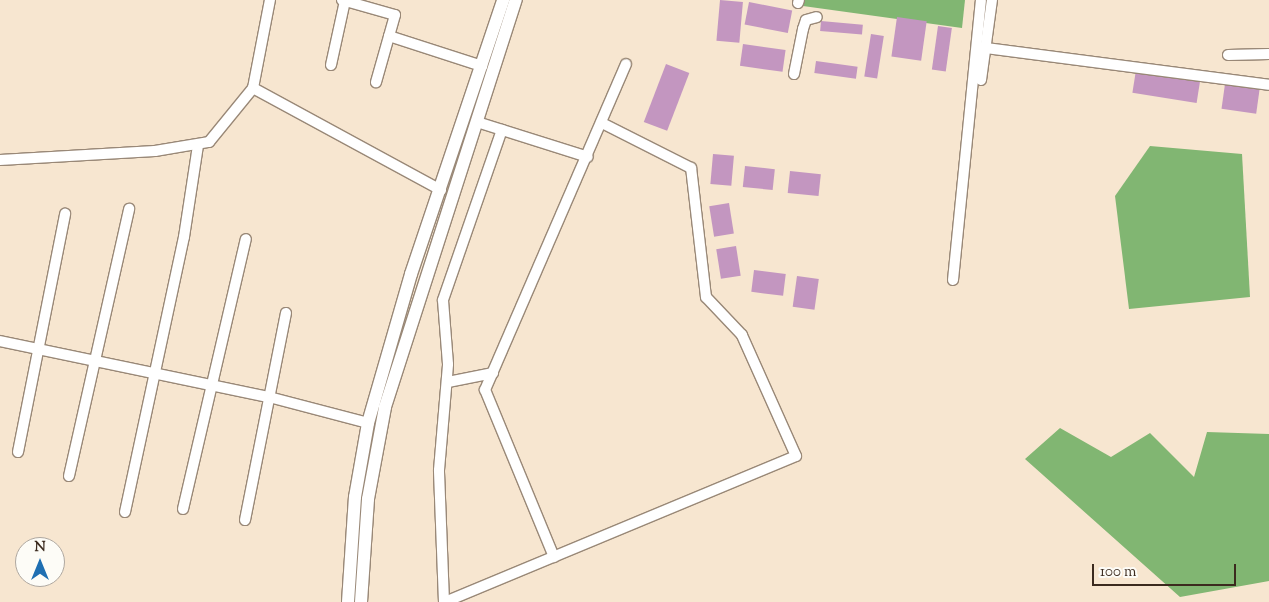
<!DOCTYPE html>
<style>
body{margin:0}
#map{position:relative;width:1269px;height:602px;overflow:hidden;background:#f7e6d0;font-family:"Sorts Mill Goudy",serif}
div>[style]{position:absolute}
.forest>*{inset:0;background:#81b672}
.building>*{inset:0;background:#c396c0;transform-origin:0 0}
.roads{filter:drop-shadow(1px 0 #987) drop-shadow(-1px 0 #987) drop-shadow(0 1px #987) drop-shadow(0 -1px #987)}
.minor>*{height:10px;margin:-5px;padding:0 5px;transform-origin:5px;border-radius:5px;background:#fff}
.major>*{height:12px;margin:-6px;padding:0 6px;transform-origin:6px;border-radius:6px;background:#fff}
span{translate:-50% -50%;white-space:nowrap;text-align:center;line-height:1.15;-webkit-text-stroke:5px #fdfcf7;paint-order:stroke}
.north{position:absolute;left:15px;top:537px;width:50px;height:50px;box-sizing:border-box;background:#fdfcf7;border:1px solid #afa8a0;border-radius:50%;rotate:0deg;font-size:14px;font-weight:700;line-height:20px;text-align:center;color:#3b2a1e}
.north::after{content:'';display:block;margin:auto;width:18px;height:22px;background:#1f6fb2;clip-path:polygon(50% 0,100% 100%,50% 72%,0 100%)}
.scale{position:absolute;left:1092px;top:564px;width:144px;height:22px;box-sizing:border-box;border:2px solid #3b2a1e;border-top:0;padding-left:6px;font-size:15px;line-height:18px;white-space:nowrap;color:#3b2a1e;-webkit-text-stroke:4px #fdfcf7;paint-order:stroke}
</style>
<div id="map">
<div class="forest">
<i style="clip-path:polygon(804px 0,965px 0,962px 28px,803px 6px)"></i>
<i style="clip-path:polygon(1150px 146px,1242px 154px,1250px 297px,1129px 309px,1115px 196px)"></i>
<i style="clip-path:polygon(1060px 428px,1111px 457px,1150px 433px,1194px 477px,1207px 432px,1269px 434px,1269px 581px,1180px 597px,1025px 459px)"></i>
</div>
<div class="building">
<i style="left:720px;top:0;width:23px;height:41px;rotate:5deg"></i>
<i style="left:749px;top:2px;width:44px;height:23px;rotate:11deg"></i>
<i style="left:897px;top:17px;width:30px;height:40px;rotate:8deg"></i>
<i style="left:821px;top:21px;width:42px;height:10px;rotate:5deg"></i>
<i style="left:938px;top:26px;width:14px;height:44px;rotate:8deg"></i>
<i style="left:871px;top:34px;width:13px;height:43px;rotate:9deg"></i>
<i style="left:743px;top:44px;width:43px;height:22px;rotate:8deg"></i>
<i style="left:816px;top:61px;width:42px;height:12px;rotate:8deg"></i>
<i style="left:666px;top:64px;width:25px;height:62px;rotate:21deg"></i>
<i style="left:1136px;top:70px;width:65px;height:23px;rotate:9deg"></i>
<i style="left:1225px;top:84px;width:35px;height:25px;rotate:8deg"></i>
<i style="left:713px;top:154px;width:21px;height:30px;rotate:5deg"></i>
<i style="left:745px;top:166px;width:30px;height:21px;rotate:6deg"></i>
<i style="left:790px;top:171px;width:31px;height:22px;rotate:6deg"></i>
<i style="left:729px;top:203px;width:31px;height:20px;rotate:81deg"></i>
<i style="left:736px;top:246px;width:30px;height:20px;rotate:81deg"></i>
<i style="left:754px;top:270px;width:32px;height:22px;rotate:7deg"></i>
<i style="left:797px;top:276px;width:22px;height:31px;rotate:8deg"></i>
</div>
<div class="roads">
<div class="minor">
<i style="left:342px;top:0;width:55px;rotate:15.8deg"></i>
<i style="left:395px;top:15px;width:70px;rotate:105.8deg"></i>
<i style="left:798px;top:3px;width:3px;rotate:-72deg"></i>
<i style="left:389px;top:36px;width:98px;rotate:17.9deg"></i>
<i style="left:986px;top:48px;width:285px;rotate:7.4deg"></i>
<i style="left:1228px;top:55px;width:41px;rotate:-1.4deg"></i>
<i style="left:331px;top:65px;width:66px;rotate:-77.7deg"></i>
<i style="left:794px;top:74px;width:46px;rotate:-78.7deg"></i>
<i style="left:803px;top:29px;width:9px;rotate:-72deg"></i>
<i style="left:806px;top:20px;width:11px;rotate:-15deg"></i>
<i style="left:981px;top:80px;width:81px;rotate:-82.2deg"></i>
<i style="left:253px;top:88px;width:90px;rotate:-79.1deg"></i>
<i style="left:477px;top:122px;width:116px;rotate:17.5deg"></i>
<i style="left:0;top:160px;width:155px;rotate:-3.3deg"></i>
<i style="left:155px;top:151px;width:55px;rotate:-9.5deg"></i>
<i style="left:209px;top:142px;width:70px;rotate:-50.8deg"></i>
<i style="left:253px;top:88px;width:214px;rotate:28.5deg"></i>
<i style="left:953px;top:280px;width:281px;rotate:-84.3deg"></i>
<i style="left:0;top:341px;width:275px;rotate:11.8deg"></i>
<i style="left:269px;top:397px;width:102px;rotate:14.7deg"></i>
<i style="left:448px;top:382px;width:46px;rotate:-11.3deg"></i>
<i style="left:18px;top:452px;width:243px;rotate:-78.8deg"></i>
<i style="left:69px;top:476px;width:274px;rotate:-77.3deg"></i>
<i style="left:183px;top:509px;width:277px;rotate:-76.9deg"></i>
<i style="left:125px;top:512px;width:281px;rotate:-77.9deg"></i>
<i style="left:184px;top:237px;width:93px;rotate:-81.3deg"></i>
<i style="left:245px;top:520px;width:211px;rotate:-78.8deg"></i>
<i style="left:554px;top:557px;width:181px;rotate:-112.4deg"></i>
<i style="left:485px;top:390px;width:355px;rotate:-66.6deg"></i>
<i style="left:444px;top:602px;width:132px;rotate:-92.2deg"></i>
<i style="left:439px;top:470px;width:106px;rotate:-85.1deg"></i>
<i style="left:448px;top:364px;width:64px;rotate:-94.5deg"></i>
<i style="left:443px;top:300px;width:180px;rotate:-70.9deg"></i>
<i style="left:445px;top:602px;width:380px;rotate:-22.6deg"></i>
<i style="left:796px;top:456px;width:133px;rotate:-114.1deg"></i>
<i style="left:742px;top:335px;width:52px;rotate:-133.5deg"></i>
<i style="left:706px;top:297px;width:130px;rotate:-96.6deg"></i>
<i style="left:691px;top:168px;width:100px;rotate:-153.2deg"></i>
</div>
<div class="major">
<i style="left:348px;top:602px;width:105px;rotate:-86.2deg"></i>
<i style="left:355px;top:497px;width:75px;rotate:-80deg"></i>
<i style="left:368px;top:423px;width:155px;rotate:-73.9deg"></i>
<i style="left:411px;top:274px;width:289px;rotate:-71.4deg"></i>
<i style="left:361px;top:602px;width:103px;rotate:-86.1deg"></i>
<i style="left:368px;top:499px;width:94px;rotate:-79.5deg"></i>
<i style="left:385px;top:407px;width:428px;rotate:-72.2deg"></i>
</div>
</div>
<div class="north">N</div>
<div class="scale">100 m</div>
</div>
